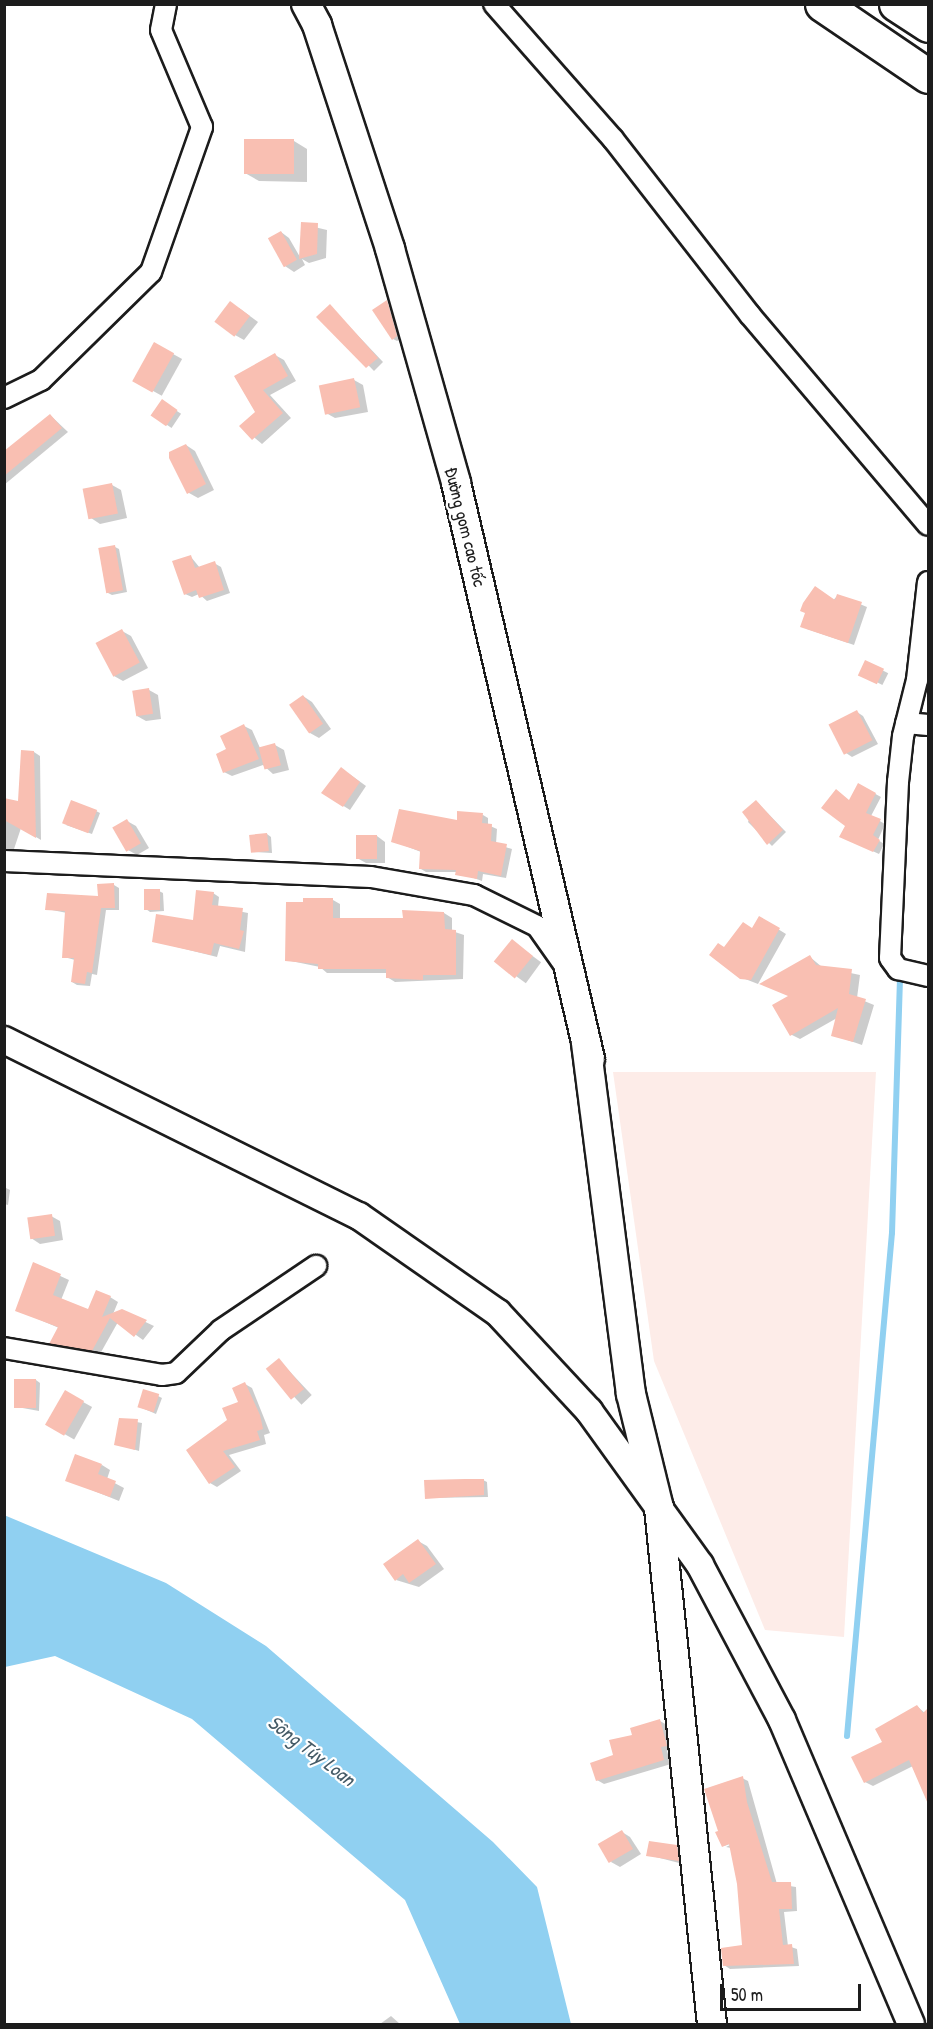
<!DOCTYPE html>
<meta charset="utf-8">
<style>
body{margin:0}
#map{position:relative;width:933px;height:2029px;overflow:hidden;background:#fff;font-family:"Patrick Hand",sans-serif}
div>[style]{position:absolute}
.built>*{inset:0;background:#fdece8}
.water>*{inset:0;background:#90d0f1}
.shadow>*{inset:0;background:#0003;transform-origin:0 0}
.stream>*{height:6px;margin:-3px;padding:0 3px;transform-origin:3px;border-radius:3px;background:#90d0f1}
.building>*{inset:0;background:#f9bfb2;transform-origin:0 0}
.roads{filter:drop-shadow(2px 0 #1c1c1c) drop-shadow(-2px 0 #1c1c1c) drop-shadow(0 2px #1c1c1c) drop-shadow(0 -2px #1c1c1c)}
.minor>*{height:20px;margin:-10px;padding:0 10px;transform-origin:10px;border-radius:10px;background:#fff}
.tertiary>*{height:26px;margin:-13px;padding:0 13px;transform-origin:13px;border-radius:13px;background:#fff}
.secondary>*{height:28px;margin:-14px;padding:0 14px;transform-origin:14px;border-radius:14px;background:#fff}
.trunk>*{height:33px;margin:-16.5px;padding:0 16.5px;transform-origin:16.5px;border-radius:16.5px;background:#fff}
.motorway>*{height:33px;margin:-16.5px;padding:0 16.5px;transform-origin:16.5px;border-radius:16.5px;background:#fff}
span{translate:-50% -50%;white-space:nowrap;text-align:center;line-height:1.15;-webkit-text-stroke:4.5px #fff;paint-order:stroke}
.street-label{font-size:18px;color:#1c1c1c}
.water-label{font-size:20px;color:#455b67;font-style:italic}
.frame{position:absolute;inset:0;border:6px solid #1c1c1c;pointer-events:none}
.scale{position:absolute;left:720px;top:1984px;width:141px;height:27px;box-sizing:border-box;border:3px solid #1c1c1c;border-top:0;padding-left:8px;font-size:18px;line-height:21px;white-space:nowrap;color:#1c1c1c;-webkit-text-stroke:4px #fff;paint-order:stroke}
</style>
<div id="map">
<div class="built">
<i style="clip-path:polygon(613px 1072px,876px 1072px,844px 1637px,765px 1630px,654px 1361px)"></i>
</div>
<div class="water">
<i style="clip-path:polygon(4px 1515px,166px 1583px,266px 1646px,493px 1842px,537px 1887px,571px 2024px,460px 2024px,405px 1900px,192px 1719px,55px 1656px,5px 1667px)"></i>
</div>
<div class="shadow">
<i style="clip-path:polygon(294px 141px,307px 149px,307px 182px,259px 181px,245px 173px)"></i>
<i style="clip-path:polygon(302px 224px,327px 230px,326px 258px,309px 263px,302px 259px,305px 265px,294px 272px,285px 266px,270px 238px,281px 232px,289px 238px,300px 257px)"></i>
<i style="clip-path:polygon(387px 302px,401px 339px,397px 341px,393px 339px)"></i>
<i style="clip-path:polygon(330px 306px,383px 362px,374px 371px,340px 336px)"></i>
<i style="clip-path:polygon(239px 308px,258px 322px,244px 340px,235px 335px)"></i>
<i style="left:155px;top:344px;width:31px;height:42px;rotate:29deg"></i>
<i style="clip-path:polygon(275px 355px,284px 360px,296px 381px,270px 395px,291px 418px,262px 444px,241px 426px,257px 413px,236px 376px)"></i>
<i style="clip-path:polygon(354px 380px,363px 385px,368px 412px,335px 418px,326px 413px)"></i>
<i style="left:162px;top:401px;width:23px;height:17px;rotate:34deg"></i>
<i style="clip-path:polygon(50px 415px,68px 432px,4px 485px,4px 456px)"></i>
<i style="clip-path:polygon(186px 445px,195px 451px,214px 490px,198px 498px,189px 493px)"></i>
<i style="clip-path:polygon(112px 485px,121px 490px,127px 518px,100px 524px,91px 518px)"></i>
<i style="clip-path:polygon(115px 547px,119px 549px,127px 592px,112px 595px,108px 593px)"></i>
<i style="clip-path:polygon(191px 557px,200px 568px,214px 563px,221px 567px,230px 593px,207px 601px,199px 594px,192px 597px,185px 594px)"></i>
<i style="clip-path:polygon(838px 595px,867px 607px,854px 645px,807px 629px)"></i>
<i style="clip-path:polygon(122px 631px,131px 636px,148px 668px,123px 681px,114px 676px)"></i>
<i style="left:866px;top:662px;width:25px;height:13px;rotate:27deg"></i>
<i style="clip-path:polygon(149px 690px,158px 695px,161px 719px,146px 721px,137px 716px)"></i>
<i style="clip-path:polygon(303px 696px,312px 702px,331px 729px,319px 738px,310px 733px)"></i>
<i style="clip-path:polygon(857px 712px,863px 716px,878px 744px,852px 757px,846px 753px)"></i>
<i style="clip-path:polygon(244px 726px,252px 730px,260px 748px,275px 745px,284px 750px,289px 770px,273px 774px,263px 765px,232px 776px,224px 772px,228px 749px)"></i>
<i style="clip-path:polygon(34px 752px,40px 756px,41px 840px,21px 828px,13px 852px,4px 852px,4px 800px,19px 803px)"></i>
<i style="clip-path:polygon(348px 773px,366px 786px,350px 810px,323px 793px)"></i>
<i style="clip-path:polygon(859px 785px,881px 797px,871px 816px,885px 824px,878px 840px,884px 844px,879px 854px,846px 839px)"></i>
<i style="clip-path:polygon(757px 802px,786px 832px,772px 846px,748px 822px)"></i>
<i style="clip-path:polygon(96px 811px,100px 813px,92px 834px,66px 825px)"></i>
<i style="clip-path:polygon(483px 815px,488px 818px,488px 825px,497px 829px,496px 844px,512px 849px,506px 878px,483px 874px,482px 881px,457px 872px,426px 872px,421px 869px,421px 852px,393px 841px)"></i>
<i style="clip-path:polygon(127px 821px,136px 826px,149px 848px,137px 855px,128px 850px)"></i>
<i style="clip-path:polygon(267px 834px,271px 837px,272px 853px,252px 852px)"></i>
<i style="clip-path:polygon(377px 836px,385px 842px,385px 863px,366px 863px,357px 858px)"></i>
<i style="clip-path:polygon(114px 885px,119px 888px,119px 910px,106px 910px,97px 975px,92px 974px,90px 986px,77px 985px,72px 982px,75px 960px,64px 957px,67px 913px,47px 909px,99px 898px)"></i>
<i style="clip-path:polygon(159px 891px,163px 893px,164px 911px,150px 912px,146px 909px)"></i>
<i style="clip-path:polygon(213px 893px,219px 897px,218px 907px,248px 913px,245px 952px,220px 946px,217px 957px,153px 941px,194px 921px)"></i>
<i style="clip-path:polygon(333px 900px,340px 904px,340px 920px,404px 919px,444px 913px,452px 918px,452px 931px,464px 935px,463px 979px,395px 982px,387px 977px,388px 973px,327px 973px,320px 967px,286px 960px,288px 903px)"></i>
<i style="clip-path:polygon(760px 918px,786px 934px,758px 984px,740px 977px,725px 948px,753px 930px)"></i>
<i style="left:512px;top:941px;width:36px;height:26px;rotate:36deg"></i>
<i style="clip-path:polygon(810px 957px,822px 967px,860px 975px,857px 998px,874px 1005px,862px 1045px,833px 1035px,837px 1018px,800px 1039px,792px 1035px,790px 997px)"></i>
<i style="clip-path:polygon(4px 1187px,10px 1190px,8px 1205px,4px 1204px)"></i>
<i style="clip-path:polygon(51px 1216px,60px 1221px,63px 1240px,40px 1244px,31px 1238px)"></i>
<i style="clip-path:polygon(34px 1264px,69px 1280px,61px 1300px,89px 1311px,110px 1297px,118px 1302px,113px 1314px,122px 1311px,154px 1326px,143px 1340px,118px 1322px,100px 1354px,59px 1347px,51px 1343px,59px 1328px,17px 1310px)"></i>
<i style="left:279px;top:1360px;width:48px;height:14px;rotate:47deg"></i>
<i style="clip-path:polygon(36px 1380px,40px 1383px,39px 1411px,17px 1407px)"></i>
<i style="clip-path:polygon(245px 1384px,252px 1388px,270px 1433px,264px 1435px,266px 1444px,229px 1455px,241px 1471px,217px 1487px,210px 1483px,229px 1420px,240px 1402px)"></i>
<i style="left:65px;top:1392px;width:31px;height:37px;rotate:29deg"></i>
<i style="clip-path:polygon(158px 1396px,162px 1398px,156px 1414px,142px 1408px)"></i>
<i style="clip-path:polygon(120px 1419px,142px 1423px,139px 1451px,116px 1444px)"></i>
<i style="clip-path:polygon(102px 1465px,110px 1470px,107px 1479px,124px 1488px,119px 1501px,67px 1480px)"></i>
<i style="clip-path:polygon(483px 1480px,487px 1482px,488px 1497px,426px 1498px)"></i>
<i style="clip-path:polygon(418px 1541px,427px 1546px,444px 1569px,419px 1587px,396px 1580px)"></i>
<i style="clip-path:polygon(917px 1706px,928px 1716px,928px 1799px,913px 1766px,873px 1786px,865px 1782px,884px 1743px)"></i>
<i style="clip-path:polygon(660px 1721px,667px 1725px,673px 1749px,667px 1751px,671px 1764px,604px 1784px,597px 1780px,634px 1736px)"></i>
<i style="clip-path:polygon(742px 1778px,748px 1781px,777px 1884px,796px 1887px,797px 1911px,784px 1912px,788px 1946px,797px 1949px,799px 1966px,730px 1969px,724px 1965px,744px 1947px,739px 1884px,731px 1848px,726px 1847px,736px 1842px,724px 1846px)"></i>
<i style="clip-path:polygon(622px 1832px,630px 1837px,641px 1854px,620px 1867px,611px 1862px)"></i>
<i style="clip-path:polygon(677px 1847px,686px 1852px,687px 1865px,648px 1855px)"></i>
<i style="clip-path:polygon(391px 2016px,400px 2024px,380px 2024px)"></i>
</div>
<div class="stream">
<i style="left:847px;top:1736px;width:505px;rotate:-84.89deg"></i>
<i style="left:892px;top:1233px;width:260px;rotate:-88.2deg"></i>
</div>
<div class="building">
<i style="left:244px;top:139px;width:50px;height:35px"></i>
<i style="clip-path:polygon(301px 222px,318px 223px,317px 254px,299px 259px)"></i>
<i style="left:281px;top:231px;width:33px;height:15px;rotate:61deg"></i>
<i style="clip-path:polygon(387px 300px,397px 336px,392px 340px,372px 310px)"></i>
<i style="left:230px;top:301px;width:25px;height:26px;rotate:37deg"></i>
<i style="clip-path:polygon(330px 304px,378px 358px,366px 368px,316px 317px)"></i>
<i style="left:154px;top:342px;width:23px;height:45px;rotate:29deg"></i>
<i style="clip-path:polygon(275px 353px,288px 376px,263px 390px,283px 413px,252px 440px,239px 426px,255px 412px,234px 376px)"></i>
<i style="left:354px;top:378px;width:30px;height:36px;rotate:78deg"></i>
<i style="left:162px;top:399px;width:19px;height:20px;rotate:35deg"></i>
<i style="clip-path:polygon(50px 414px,62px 428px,4px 476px,4px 451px)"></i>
<i style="clip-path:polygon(186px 444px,206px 484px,187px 494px,169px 458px,169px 452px)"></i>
<i style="left:112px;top:483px;width:31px;height:30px;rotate:79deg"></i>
<i style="left:115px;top:545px;width:46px;height:17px;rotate:80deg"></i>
<i style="clip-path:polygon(191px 555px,195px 568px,215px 561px,224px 590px,199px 598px,196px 590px,184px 595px,172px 561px)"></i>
<i style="clip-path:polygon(815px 586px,835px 600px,837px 594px,862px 602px,848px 643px,800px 627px,805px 613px,800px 611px,803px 603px)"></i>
<i style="left:122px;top:629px;width:38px;height:30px;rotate:62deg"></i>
<i style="left:865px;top:660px;width:21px;height:17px;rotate:25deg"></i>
<i style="left:149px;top:688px;width:26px;height:17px;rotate:81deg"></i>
<i style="left:303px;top:695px;width:35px;height:17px;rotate:55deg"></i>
<i style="left:857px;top:710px;width:34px;height:32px;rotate:63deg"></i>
<i style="clip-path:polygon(244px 724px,259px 759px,223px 773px,216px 754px,226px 749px,220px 736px)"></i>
<i style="left:275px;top:743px;width:23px;height:17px;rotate:75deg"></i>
<i style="clip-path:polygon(21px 750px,34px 751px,36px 838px,4px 820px,4px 798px,18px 801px)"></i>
<i style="clip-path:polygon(341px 767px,360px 782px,343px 807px,321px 793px)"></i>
<i style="clip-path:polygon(858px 783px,876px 793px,866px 813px,881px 819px,873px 835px,880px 840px,873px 852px,839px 837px,845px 826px,821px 808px,836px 789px,849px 800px)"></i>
<i style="left:71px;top:800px;width:28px;height:25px;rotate:21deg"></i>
<i style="clip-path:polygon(756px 800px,783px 830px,767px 845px,742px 812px)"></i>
<i style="clip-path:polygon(399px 809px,457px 820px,457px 811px,483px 813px,482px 823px,492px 824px,491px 841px,507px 844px,501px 876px,478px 871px,477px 879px,455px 875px,456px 870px,419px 869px,420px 851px,391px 842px)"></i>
<i style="left:127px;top:819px;width:28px;height:17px;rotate:60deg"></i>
<i style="left:267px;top:833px;width:18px;height:18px;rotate:84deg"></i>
<i style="left:356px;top:835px;width:21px;height:24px"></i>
<i style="clip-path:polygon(114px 883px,115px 908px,101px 908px,92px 973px,87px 972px,85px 984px,71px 982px,74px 958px,62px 958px,65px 911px,45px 910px,47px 893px,98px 896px,97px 884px)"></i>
<i style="left:144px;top:889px;width:16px;height:21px"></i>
<i style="clip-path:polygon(196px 890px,214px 892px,212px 905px,243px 908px,240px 930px,244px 931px,239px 949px,214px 943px,211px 955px,152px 942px,156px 914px,193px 920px)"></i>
<i style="clip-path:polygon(303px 898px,333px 898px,333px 918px,403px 918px,402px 910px,444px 912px,445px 929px,456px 930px,456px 975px,423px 975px,423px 980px,386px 978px,386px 969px,318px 969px,318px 964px,285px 961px,286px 902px,303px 902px)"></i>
<i style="clip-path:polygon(759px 916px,780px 928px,751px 980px,740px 979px,709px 955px,718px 943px,724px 947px,743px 922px,752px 928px)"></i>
<i style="left:512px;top:939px;width:27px;height:29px;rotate:39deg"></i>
<i style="clip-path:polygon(810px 955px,816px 965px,852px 969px,849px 994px,866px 999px,853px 1042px,831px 1036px,838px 1008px,790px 1036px,772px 1005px,788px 996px,759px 984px)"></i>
<i style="left:52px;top:1214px;width:22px;height:25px;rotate:82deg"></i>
<i style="clip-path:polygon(33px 1262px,61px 1274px,53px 1295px,88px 1309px,96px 1290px,111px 1296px,102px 1317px,122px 1309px,147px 1320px,134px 1337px,110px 1318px,92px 1351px,49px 1344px,58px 1327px,15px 1311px)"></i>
<i style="left:279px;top:1358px;width:40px;height:17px;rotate:51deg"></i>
<i style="left:14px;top:1379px;width:22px;height:29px"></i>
<i style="clip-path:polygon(245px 1382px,260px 1415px,263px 1429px,257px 1431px,260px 1440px,223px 1451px,235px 1467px,209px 1484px,186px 1450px,227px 1420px,222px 1408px,238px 1402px,232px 1388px)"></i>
<i style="left:143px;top:1389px;width:17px;height:19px;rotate:17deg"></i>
<i style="left:65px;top:1390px;width:22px;height:40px;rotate:30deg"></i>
<i style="clip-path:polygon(119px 1418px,138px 1419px,135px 1450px,114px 1445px)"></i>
<i style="clip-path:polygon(75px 1454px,102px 1464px,98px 1474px,116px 1481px,110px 1497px,65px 1481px)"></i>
<i style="clip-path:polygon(465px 1479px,484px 1479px,484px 1495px,425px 1499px,424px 1480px)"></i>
<i style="clip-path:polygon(418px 1539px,436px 1564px,409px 1583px,403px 1574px,395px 1581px,383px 1564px)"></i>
<i style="clip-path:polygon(917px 1705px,923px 1713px,928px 1708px,928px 1804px,909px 1760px,864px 1783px,851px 1757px,882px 1742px,875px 1729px)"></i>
<i style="clip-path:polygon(660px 1719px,667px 1746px,661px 1747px,664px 1760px,596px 1781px,590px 1763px,613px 1755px,609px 1740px,632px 1735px,630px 1728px)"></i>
<i style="clip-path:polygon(743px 1776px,747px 1802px,772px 1882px,791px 1882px,792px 1909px,779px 1909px,783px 1945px,792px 1944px,794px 1964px,723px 1966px,721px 1948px,742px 1945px,737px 1884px,729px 1844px,722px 1847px,715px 1832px,718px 1831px,704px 1789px)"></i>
<i style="left:622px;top:1830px;width:22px;height:28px;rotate:60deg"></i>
<i style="clip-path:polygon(649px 1841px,677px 1845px,679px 1861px,646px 1856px)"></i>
</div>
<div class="roads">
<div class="minor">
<i style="left:494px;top:4px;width:180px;rotate:48.6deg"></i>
<i style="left:613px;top:139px;width:223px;rotate:52.1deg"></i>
<i style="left:750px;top:315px;width:275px;rotate:49.7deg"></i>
<i style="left:4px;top:398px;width:41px;rotate:-25.9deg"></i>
<i style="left:41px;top:380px;width:154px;rotate:-44.5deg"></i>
<i style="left:151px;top:272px;width:154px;rotate:-70.6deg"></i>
<i style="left:202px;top:127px;width:105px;rotate:-112.9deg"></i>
<i style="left:161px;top:30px;width:26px;rotate:-79deg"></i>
<i style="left:928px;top:582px;width:99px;rotate:96.4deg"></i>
<i style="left:917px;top:680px;width:58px;rotate:104deg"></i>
<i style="left:903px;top:736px;width:46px;rotate:96.2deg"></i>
<i style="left:898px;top:782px;width:176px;rotate:92.6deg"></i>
<i style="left:890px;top:958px;width:14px;rotate:54deg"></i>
<i style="left:898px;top:969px;width:31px;rotate:13deg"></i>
<i style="left:906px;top:723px;width:22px;rotate:5deg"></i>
<i style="left:4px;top:861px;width:367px;rotate:2.5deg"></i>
<i style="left:371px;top:877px;width:105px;rotate:9.9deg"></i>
<i style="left:474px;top:895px;width:70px;rotate:26.2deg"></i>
<i style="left:537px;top:926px;width:45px;rotate:54.9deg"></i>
<i style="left:4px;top:1348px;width:160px;rotate:9.7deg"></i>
<i style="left:162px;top:1375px;width:14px;rotate:-8deg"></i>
<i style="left:176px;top:1373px;width:62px;rotate:-43.7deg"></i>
<i style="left:221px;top:1330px;width:115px;rotate:-34deg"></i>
</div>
<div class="tertiary">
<i style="left:4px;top:1040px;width:396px;rotate:26.4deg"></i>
<i style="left:359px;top:1216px;width:169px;rotate:34.9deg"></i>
<i style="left:498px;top:1313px;width:134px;rotate:47.1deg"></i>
<i style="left:589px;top:1411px;width:190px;rotate:54.2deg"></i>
<i style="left:700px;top:1565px;width:175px;rotate:62.1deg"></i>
<i style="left:782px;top:1720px;width:330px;rotate:67deg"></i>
</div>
<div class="secondary">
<i style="left:306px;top:4px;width:24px;rotate:62deg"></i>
<i style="left:317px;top:25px;width:236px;rotate:71.9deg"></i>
<i style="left:390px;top:249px;width:243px;rotate:74.2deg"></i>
<i style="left:456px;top:483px;width:591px;rotate:76.9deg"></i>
<i style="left:586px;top:1043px;width:354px;rotate:82.7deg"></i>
<i style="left:631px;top:1394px;width:117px;rotate:76.2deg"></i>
<i style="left:659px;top:1508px;width:519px;rotate:84.14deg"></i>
</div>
<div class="trunk">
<i style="left:896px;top:4px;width:38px;rotate:33deg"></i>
</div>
<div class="motorway">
<i style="left:822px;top:4px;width:128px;rotate:34.2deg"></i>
</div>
</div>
<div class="street-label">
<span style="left:465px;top:527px;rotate:76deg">Đường gom cao tốc</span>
</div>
<div class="water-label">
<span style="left:312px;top:1750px;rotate:37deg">Sông Túy Loan</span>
</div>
<div class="frame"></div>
<div class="scale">50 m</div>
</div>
